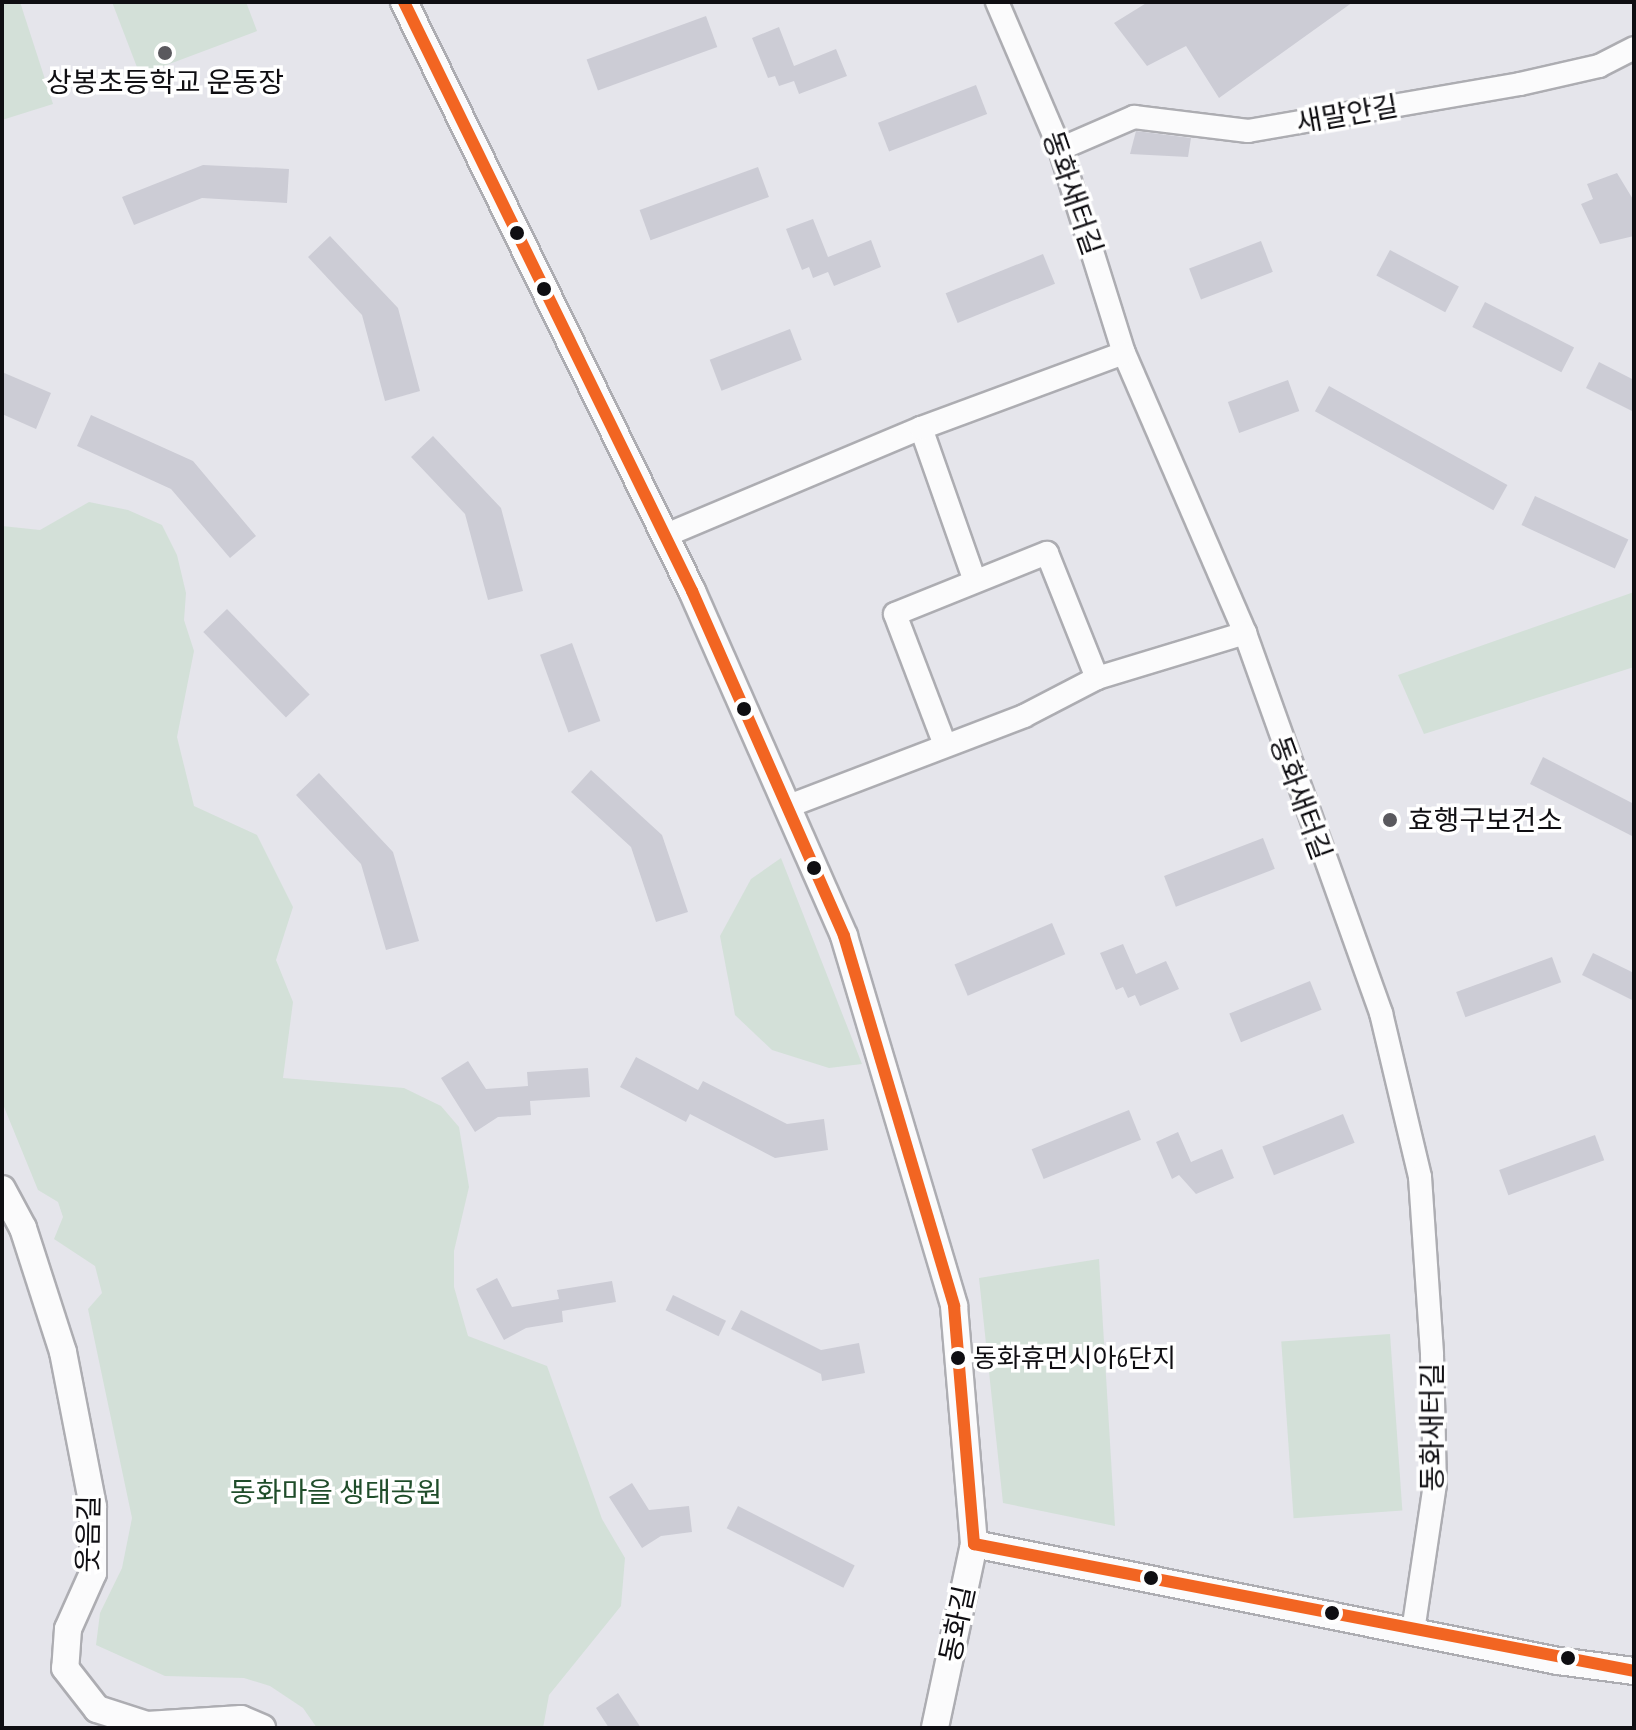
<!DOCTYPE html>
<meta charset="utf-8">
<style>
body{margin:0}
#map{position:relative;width:1636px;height:1730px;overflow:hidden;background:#e5e5eb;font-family:"PT Sans Narrow","Noto Sans KR",sans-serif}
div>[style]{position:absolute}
.green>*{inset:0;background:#d3e0d8;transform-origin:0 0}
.building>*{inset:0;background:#ccccd5;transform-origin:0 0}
.roads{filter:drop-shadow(2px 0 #adadb2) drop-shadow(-2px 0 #adadb2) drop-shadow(0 2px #adadb2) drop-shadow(0 -2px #adadb2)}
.minor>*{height:22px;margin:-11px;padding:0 11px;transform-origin:11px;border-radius:11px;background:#fbfbfc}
.tertiary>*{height:26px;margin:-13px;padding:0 13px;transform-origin:13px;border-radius:13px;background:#fbfbfc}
.bus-1>*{height:12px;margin:-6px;padding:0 6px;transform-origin:6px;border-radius:6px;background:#f26522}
.dots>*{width:22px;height:22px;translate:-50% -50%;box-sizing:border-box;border:4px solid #fff;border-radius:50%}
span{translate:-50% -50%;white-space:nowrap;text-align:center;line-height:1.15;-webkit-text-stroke:7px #fff;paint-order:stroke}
.bus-label{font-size:26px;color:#0f0e12}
.left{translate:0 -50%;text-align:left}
.poi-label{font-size:28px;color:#0f0e12}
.street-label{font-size:28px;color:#0f0e12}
.park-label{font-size:28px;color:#1f4d2a}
.frame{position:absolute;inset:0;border:4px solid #0f0e12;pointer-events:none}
</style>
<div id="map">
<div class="green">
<i style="clip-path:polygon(2px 2px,20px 2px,53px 104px,2px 120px)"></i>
<i style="clip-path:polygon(112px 2px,246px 2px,257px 31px,140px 75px)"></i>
<i style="clip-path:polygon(89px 502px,128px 510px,162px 525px,177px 555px,186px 593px,184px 620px,194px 651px,177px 737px,194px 806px,257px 835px,293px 907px,276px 960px,293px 1002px,283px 1078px,404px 1088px,441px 1106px,459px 1127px,469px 1187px,454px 1251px,454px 1287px,468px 1336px,547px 1366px,602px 1519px,625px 1558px,621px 1606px,549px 1695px,543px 1728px,317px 1728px,303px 1708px,270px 1686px,244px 1678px,165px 1676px,96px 1645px,100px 1613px,122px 1568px,132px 1518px,88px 1309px,102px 1293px,95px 1266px,54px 1239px,63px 1217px,58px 1202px,38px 1190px,2px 1102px,2px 526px,40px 530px)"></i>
<i style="clip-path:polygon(1634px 592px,1634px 667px,1424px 734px,1398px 675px)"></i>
<i style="clip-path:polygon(781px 858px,862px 1064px,829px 1068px,772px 1050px,735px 1015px,720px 936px,751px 879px)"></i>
<i style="clip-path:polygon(1099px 1259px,1115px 1526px,1003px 1503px,979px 1278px)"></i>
<i style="left:1390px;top:1334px;width:177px;height:109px;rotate:86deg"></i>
</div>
<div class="building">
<i style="clip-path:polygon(1148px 2px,1353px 2px,1219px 98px,1186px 46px,1147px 66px,1114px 23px)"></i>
<i style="left:706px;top:16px;width:33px;height:127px;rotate:70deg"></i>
<i style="clip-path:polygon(779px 27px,794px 66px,836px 49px,847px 76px,799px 94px,794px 81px,779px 86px,775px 76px,768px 78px,752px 38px)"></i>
<i style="left:976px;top:85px;width:31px;height:105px;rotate:69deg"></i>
<i style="clip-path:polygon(1136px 131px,1191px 138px,1188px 157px,1130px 154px)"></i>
<i style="clip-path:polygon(203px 165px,289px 169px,287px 203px,202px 198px,134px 225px,122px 197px)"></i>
<i style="left:758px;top:167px;width:32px;height:126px;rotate:70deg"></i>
<i style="clip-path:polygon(1617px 173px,1634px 201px,1634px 236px,1600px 244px,1581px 204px,1593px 199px,1587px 184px)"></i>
<i style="clip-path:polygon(813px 219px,828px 257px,871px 240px,881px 267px,834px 286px,828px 272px,813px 278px,809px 267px,802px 270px,786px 229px)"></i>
<i style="clip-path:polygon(330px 236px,398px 308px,420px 391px,385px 401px,362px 315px,308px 257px)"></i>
<i style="left:1261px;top:241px;width:33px;height:77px;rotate:69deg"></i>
<i style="left:1390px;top:250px;width:78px;height:29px;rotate:28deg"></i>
<i style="left:1043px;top:254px;width:32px;height:105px;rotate:68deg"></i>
<i style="left:1485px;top:302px;width:100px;height:28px;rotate:27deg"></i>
<i style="left:790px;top:329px;width:33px;height:86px;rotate:69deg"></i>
<i style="clip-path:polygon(1599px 362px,1634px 380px,1634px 412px,1586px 388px)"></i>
<i style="clip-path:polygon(2px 372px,51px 393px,36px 429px,2px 414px)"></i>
<i style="left:1288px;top:380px;width:33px;height:64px;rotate:70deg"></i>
<i style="left:1329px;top:386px;width:204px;height:29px;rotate:29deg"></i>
<i style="clip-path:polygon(91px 415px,193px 461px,256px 536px,230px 558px,171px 489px,77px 446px)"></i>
<i style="clip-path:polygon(433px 436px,501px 508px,523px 591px,488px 600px,465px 514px,411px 457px)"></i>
<i style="left:1535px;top:496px;width:103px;height:32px;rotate:25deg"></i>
<i style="left:227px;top:609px;width:119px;height:33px;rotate:46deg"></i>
<i style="left:572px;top:643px;width:83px;height:34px;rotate:70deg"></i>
<i style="clip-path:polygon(1543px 757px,1634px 804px,1634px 837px,1530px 784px)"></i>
<i style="clip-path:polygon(591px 770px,662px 835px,688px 912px,656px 922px,631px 847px,571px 792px)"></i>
<i style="clip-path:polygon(319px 773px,393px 852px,419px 941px,386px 950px,361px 864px,296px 795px)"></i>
<i style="left:1263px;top:838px;width:33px;height:106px;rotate:69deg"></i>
<i style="left:1052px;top:923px;width:34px;height:106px;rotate:67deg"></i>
<i style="clip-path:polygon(1123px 944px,1136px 974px,1166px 961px,1179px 989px,1140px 1006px,1135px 995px,1128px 998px,1123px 987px,1116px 990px,1100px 953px)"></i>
<i style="clip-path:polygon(1593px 953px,1634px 973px,1634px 1001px,1582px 975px)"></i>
<i style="left:1552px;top:957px;width:27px;height:102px;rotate:70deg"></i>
<i style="left:1310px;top:981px;width:31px;height:87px;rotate:68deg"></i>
<i style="clip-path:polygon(636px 1057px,698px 1090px,703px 1081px,787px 1124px,824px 1119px,828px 1150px,775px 1158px,690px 1114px,686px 1122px,620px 1087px)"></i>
<i style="clip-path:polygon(468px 1061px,486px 1089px,528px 1086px,527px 1072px,588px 1068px,590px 1097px,530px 1101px,531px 1115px,498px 1117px,475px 1132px,441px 1078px)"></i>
<i style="left:1129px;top:1110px;width:32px;height:105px;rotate:68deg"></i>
<i style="left:1343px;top:1114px;width:31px;height:87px;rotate:68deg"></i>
<i style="clip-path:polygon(1178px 1132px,1191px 1162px,1222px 1149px,1234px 1178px,1196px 1194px,1179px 1175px,1172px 1179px,1156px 1142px)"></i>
<i style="left:1595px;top:1135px;width:27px;height:102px;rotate:70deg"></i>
<i style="clip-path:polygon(497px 1278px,512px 1307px,559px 1299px,557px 1290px,612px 1281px,616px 1302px,562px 1311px,563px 1322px,526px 1328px,504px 1340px,476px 1289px)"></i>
<i style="left:673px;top:1295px;width:59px;height:17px;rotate:26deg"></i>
<i style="clip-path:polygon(741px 1310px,821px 1350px,859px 1343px,865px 1373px,822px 1381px,821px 1374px,731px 1329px)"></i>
<i style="clip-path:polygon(632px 1483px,649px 1510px,689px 1506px,692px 1532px,661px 1536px,642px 1548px,609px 1497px)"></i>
<i style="left:738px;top:1506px;width:131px;height:25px;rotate:27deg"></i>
<i style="clip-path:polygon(618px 1693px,641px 1728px,609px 1728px,596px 1708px)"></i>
</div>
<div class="roads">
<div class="minor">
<i style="left:997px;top:2px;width:160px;rotate:66.8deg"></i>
<i style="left:1060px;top:149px;width:214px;rotate:72.6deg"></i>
<i style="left:1124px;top:353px;width:305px;rotate:66.6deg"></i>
<i style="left:1245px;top:633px;width:404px;rotate:70.3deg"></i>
<i style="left:1381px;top:1013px;width:169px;rotate:76.6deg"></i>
<i style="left:1420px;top:1177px;width:178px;rotate:86.1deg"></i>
<i style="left:1432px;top:1355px;width:129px;rotate:88.7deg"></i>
<i style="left:1435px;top:1484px;width:149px;rotate:98.5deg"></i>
<i style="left:1060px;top:149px;width:81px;rotate:-23.4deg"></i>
<i style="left:1134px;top:117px;width:115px;rotate:7deg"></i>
<i style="left:1248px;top:131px;width:276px;rotate:-9.8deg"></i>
<i style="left:1520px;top:84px;width:81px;rotate:-12.8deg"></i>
<i style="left:1599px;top:66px;width:39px;rotate:-27deg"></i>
<i style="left:921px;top:428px;width:162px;rotate:70.6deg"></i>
<i style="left:664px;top:536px;width:279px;rotate:-22.8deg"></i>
<i style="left:921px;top:428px;width:216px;rotate:-20.3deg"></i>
<i style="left:945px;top:745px;width:140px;rotate:-110.9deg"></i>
<i style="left:895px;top:614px;width:164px;rotate:-21.9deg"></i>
<i style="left:1047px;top:553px;width:135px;rotate:68.2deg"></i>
<i style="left:786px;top:807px;width:255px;rotate:-20.9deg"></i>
<i style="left:1024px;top:716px;width:82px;rotate:-27.5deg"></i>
<i style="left:1097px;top:678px;width:155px;rotate:-16.9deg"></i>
</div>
<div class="tertiary">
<i style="left:404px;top:2px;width:656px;rotate:63.94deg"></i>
<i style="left:692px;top:591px;width:377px;rotate:66.2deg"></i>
<i style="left:844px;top:936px;width:386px;rotate:73.4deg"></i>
<i style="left:954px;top:1306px;width:239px;rotate:85.2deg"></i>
<i style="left:974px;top:1544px;width:188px;rotate:102deg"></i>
<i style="left:2px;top:1189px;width:44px;rotate:61.7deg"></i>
<i style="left:23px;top:1228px;width:130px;rotate:72.1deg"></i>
<i style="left:63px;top:1352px;width:158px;rotate:79deg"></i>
<i style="left:93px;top:1507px;width:66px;rotate:90deg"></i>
<i style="left:93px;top:1573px;width:61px;rotate:114.1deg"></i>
<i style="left:68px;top:1629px;width:39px;rotate:94deg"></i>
<i style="left:65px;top:1668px;width:52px;rotate:52deg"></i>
<i style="left:97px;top:1709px;width:52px;rotate:17.7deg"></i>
<i style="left:147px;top:1725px;width:94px;rotate:-3.7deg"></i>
<i style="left:241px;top:1719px;width:23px;rotate:23deg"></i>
<i style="left:974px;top:1544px;width:596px;rotate:11.33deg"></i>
<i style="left:1558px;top:1661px;width:77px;rotate:7.5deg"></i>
</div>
</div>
<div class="bus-1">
<i style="left:404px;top:2px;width:656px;rotate:63.94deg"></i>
<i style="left:692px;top:591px;width:377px;rotate:66.2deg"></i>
<i style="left:844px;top:936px;width:386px;rotate:73.4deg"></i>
<i style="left:954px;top:1306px;width:239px;rotate:85.2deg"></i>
<i style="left:974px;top:1544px;width:672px;rotate:10.89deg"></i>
</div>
<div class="dots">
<i style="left:165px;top:53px;background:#5a595e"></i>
<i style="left:517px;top:233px;background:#0f0e12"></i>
<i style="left:544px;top:289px;background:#0f0e12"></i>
<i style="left:744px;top:709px;background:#0f0e12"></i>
<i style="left:1390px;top:820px;background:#5a595e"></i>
<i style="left:814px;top:868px;background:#0f0e12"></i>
<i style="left:958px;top:1358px;background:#0f0e12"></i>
<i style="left:1151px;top:1578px;background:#0f0e12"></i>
<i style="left:1332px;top:1613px;background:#0f0e12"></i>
<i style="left:1568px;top:1658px;background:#0f0e12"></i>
</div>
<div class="bus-label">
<span class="left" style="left:973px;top:1358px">동화휴먼시아6단지</span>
</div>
<div class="poi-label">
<span style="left:165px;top:82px">상봉초등학교 운동장</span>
<span class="left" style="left:1408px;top:820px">효행구보건소</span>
</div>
<div class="street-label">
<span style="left:1347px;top:114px;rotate:-10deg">새말안길</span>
<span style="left:1073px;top:193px;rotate:71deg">동화새터길</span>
<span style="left:1301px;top:798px;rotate:70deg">동화새터길</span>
<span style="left:1432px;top:1427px;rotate:-90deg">동화새터길</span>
<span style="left:88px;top:1534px;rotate:-89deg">웃음길</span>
<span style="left:957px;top:1624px;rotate:-78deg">동화길</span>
</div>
<div class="park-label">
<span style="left:336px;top:1492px">동화마을 생태공원</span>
</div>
<div class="frame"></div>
</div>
